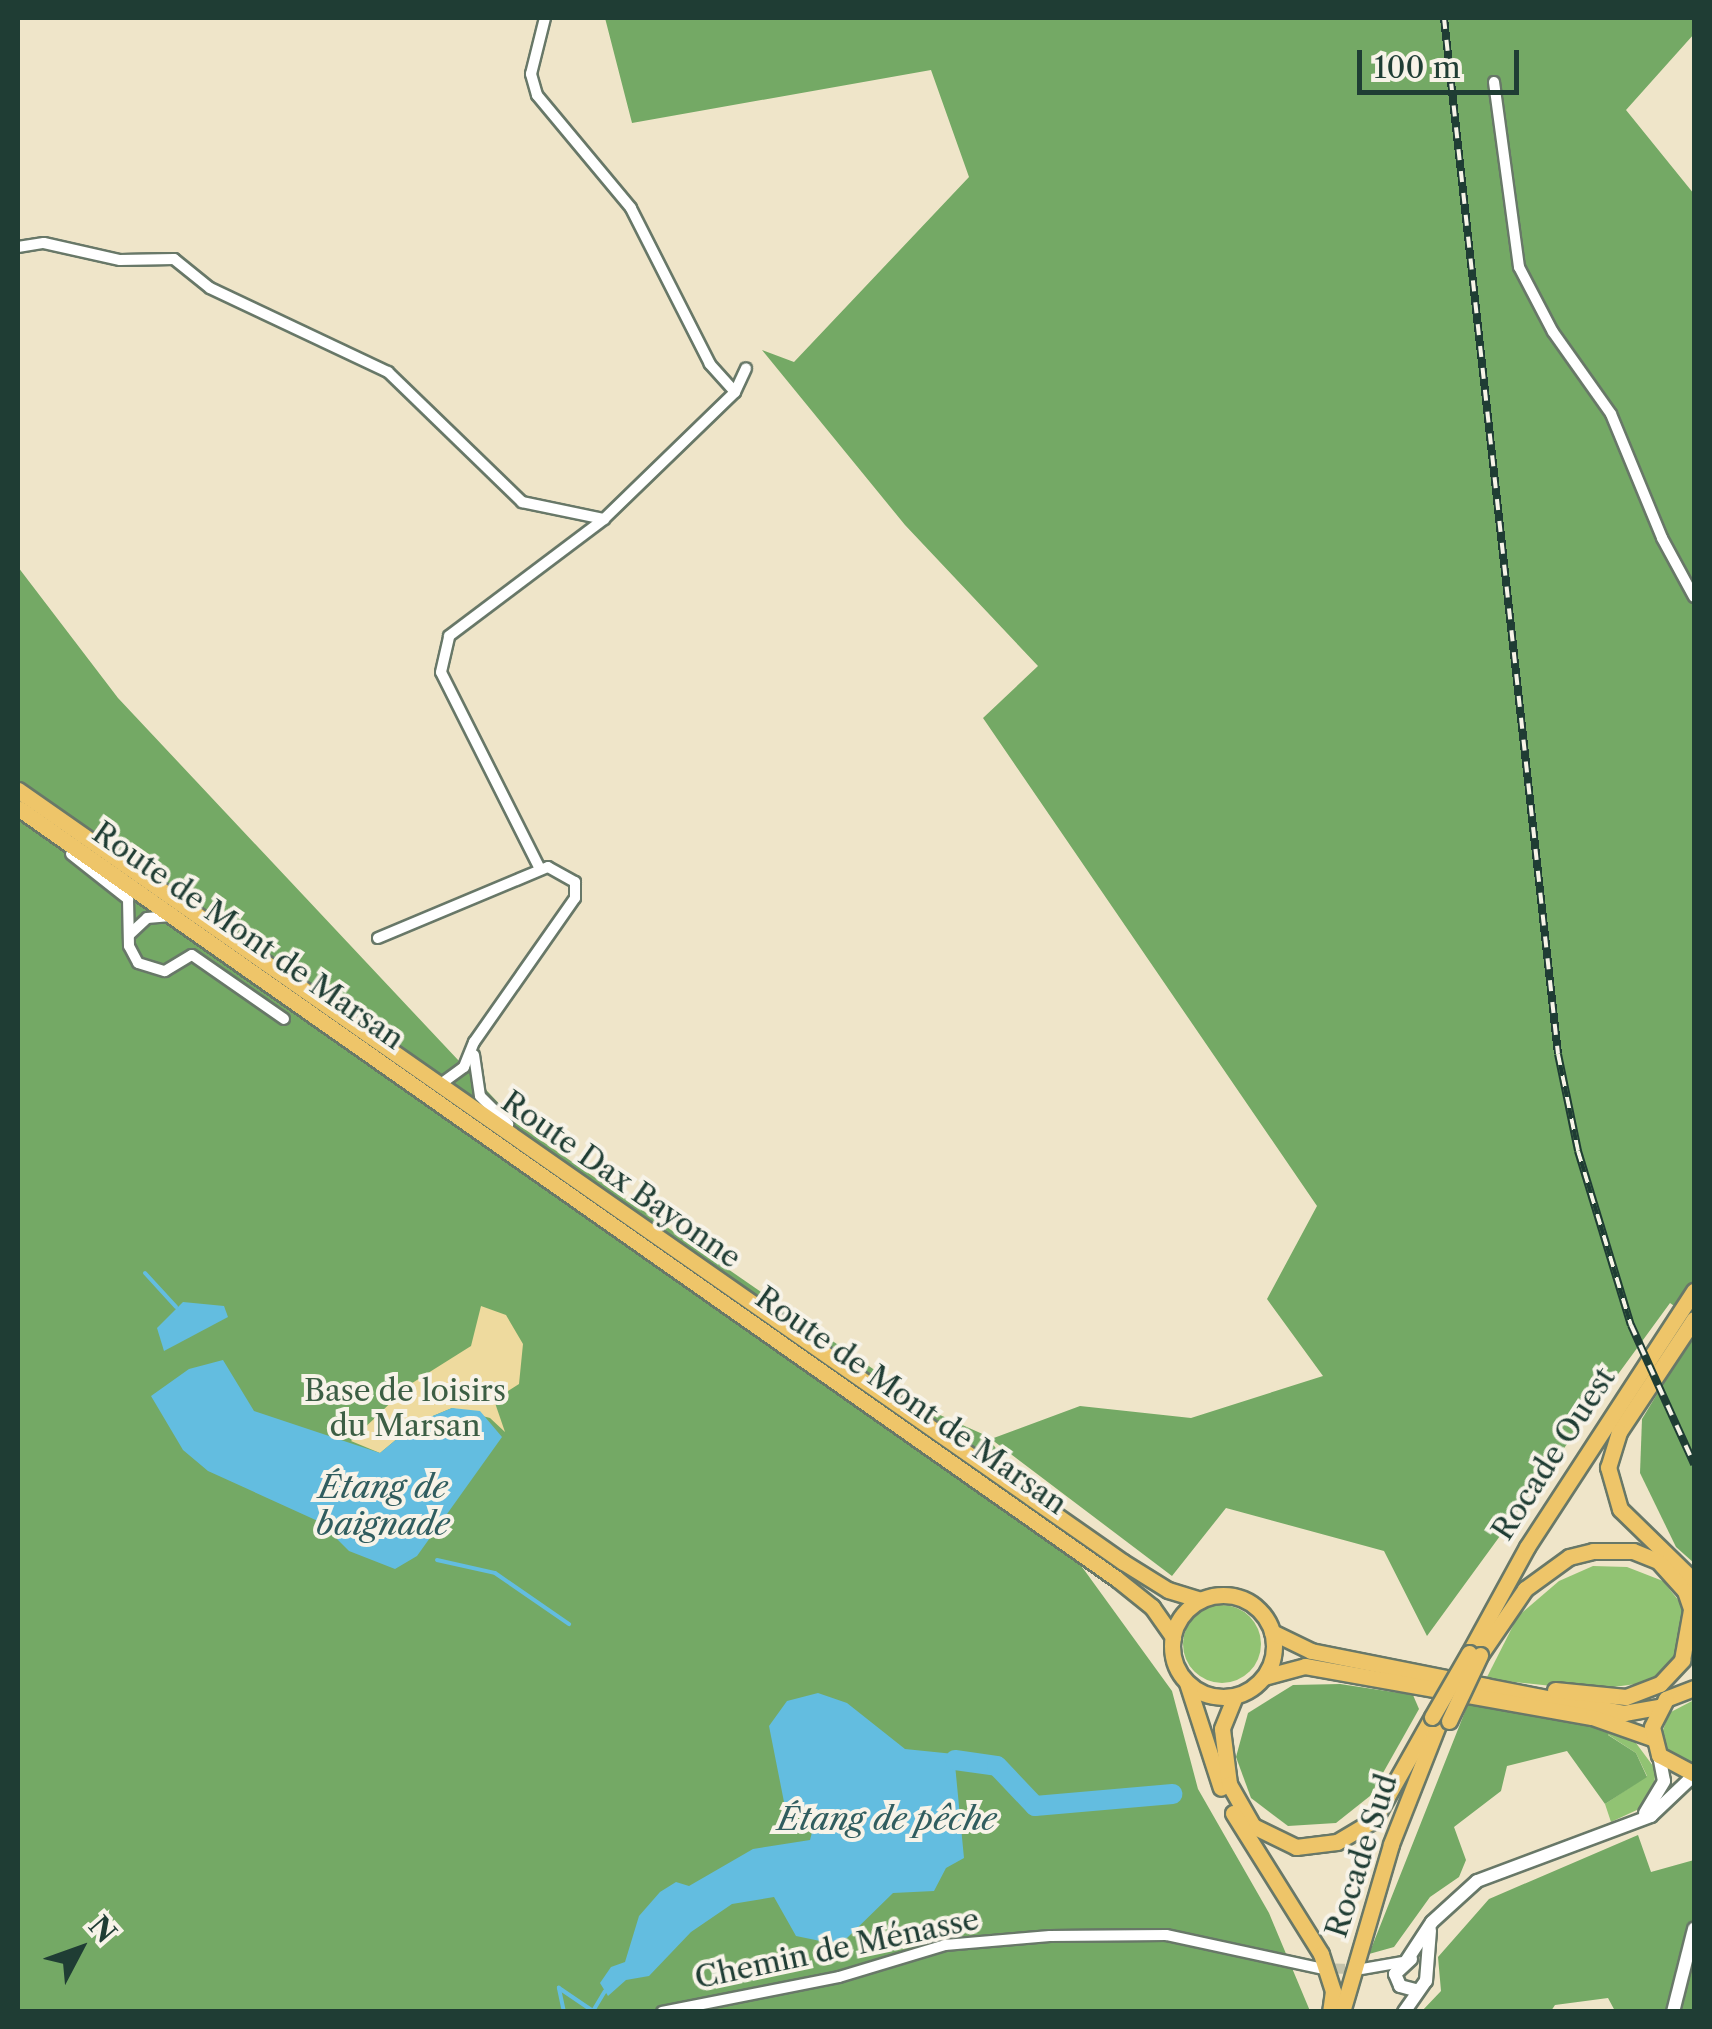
<!DOCTYPE html>
<meta charset="utf-8">
<style>
body{margin:0}
#map{position:relative;width:1712px;height:2029px;overflow:hidden;background:#efe5c9;font-family:"Libre Caslon Text",serif}
div>[style]{position:absolute}
.green>*{inset:0;background:#91c373}
.round{border-radius:50%}
.forest>*{inset:0;background:#74a965}
.sand>*{inset:0;background:#eeda9e}
.water>*{inset:0;background:#63bde0}
.stream>*{height:4px;margin:-2px;padding:0 2px;transform-origin:2px;border-radius:2px;background:#63bde0}
.river>*{height:20px;margin:-10px;padding:0 10px;transform-origin:10px;border-radius:10px;background:#63bde0}
.minor-tunnel>*{height:10px;margin-top:-5px;transform-origin:0;background:repeating-linear-gradient(90deg,#c5c3ab 0 10px,transparent 0 15px)}
.roads{filter:drop-shadow(2px 0 #687868) drop-shadow(-2px 0 #687868) drop-shadow(0 2px #687868) drop-shadow(0 -2px #687868)}
.minor>*{height:10px;margin:-5px;padding:0 5px;transform-origin:5px;border-radius:5px;background:#fff}
.tertiary>*{height:12px;margin:-6px;padding:0 6px;transform-origin:6px;border-radius:6px;background:#fff}
.primary>*{height:15px;margin:-7.5px;padding:0 7.5px;transform-origin:7.5px;border-radius:7.5px;background:#eec569}
.primary>.ring{margin:-7.5px;padding:0;box-sizing:content-box;background:none;border:15px solid #eec569;border-radius:50%}
.rail>*{height:8px;margin-top:-4px;transform-origin:0;background:repeating-linear-gradient(90deg,#f7f3e8 0 11px,#1f3d34 0 22px);box-sizing:border-box;border-block:2px solid #1f3d34}
.bridges{filter:drop-shadow(2px 0 #687868) drop-shadow(-2px 0 #687868) drop-shadow(0 2px #687868) drop-shadow(0 -2px #687868)}
.primary-bridge>*{height:15px;margin:-7.5px;padding:0 7.5px;transform-origin:7.5px;border-radius:7.5px;background:#eec569}
span{translate:-50% -50%;white-space:nowrap;text-align:center;line-height:1.15;-webkit-text-stroke:8px #f7f3e8;paint-order:stroke}
.street-label{font-size:30px;color:#1f3d34}
.park-label{font-size:30px;color:#3c5e44}
.water-label{font-size:32px;color:#305d5f;font-style:italic}
.frame{position:absolute;inset:0;border:20px solid #1f3d34;pointer-events:none}
.north{position:absolute;left:30px;top:1899px;width:100px;height:100px;-webkit-text-stroke:8px #f7f3e8;paint-order:stroke;rotate:49deg;font-size:28px;font-weight:700;line-height:40px;text-align:center;color:#1f3d34}
.north::after{content:'';display:block;margin:auto;width:35px;height:45px;background:#1f3d34;clip-path:polygon(50% 0,100% 100%,50% 72%,0 100%)}
.scale{position:absolute;left:1357px;top:50px;width:162px;height:45px;box-sizing:border-box;border:5px solid #1f3d34;border-top:0;padding-left:12px;font-size:30px;line-height:35px;white-space:nowrap;color:#1f3d34;-webkit-text-stroke:8px #f7f3e8;paint-order:stroke}
</style>
<div id="map">
<div class="green">
<i style="clip-path:polygon(1593px 1566px,1627px 1567px,1663px 1581px,1687px 1611px,1690px 1644px,1666px 1672px,1644px 1683px,1590px 1690px,1486px 1679px,1518px 1616px,1559px 1581px)"></i>
<i class="round" style="left:1183px;top:1605px;width:78px;height:78px"></i>
<i style="clip-path:polygon(1694px 1700px,1694px 1764px,1688px 1764px,1669px 1753px,1662px 1733px,1669px 1713px)"></i>
<i style="clip-path:polygon(1609px 1727px,1633px 1739px,1656px 1770px,1653px 1791px,1639px 1809px,1611px 1822px,1605px 1804px,1647px 1776px,1636px 1753px,1607px 1734px)"></i>
</div>
<div class="forest">
<i style="clip-path:polygon(605px 18px,1694px 18px,1694px 34px,1626px 110px,1694px 194px,1694px 1320px,1670px 1303px,1427px 1636px,1384px 1551px,1226px 1508px,1172px 1576px,991px 1439px,1080px 1406px,1191px 1418px,1323px 1376px,1267px 1299px,1317px 1206px,983px 718px,1038px 666px,905px 525px,762px 350px,794px 362px,969px 177px,931px 70px,632px 123px)"></i>
<i style="clip-path:polygon(18px 567px,118px 698px,520px 1126px,940px 1415px,987px 1436px,1172px 1691px,1198px 1789px,1269px 1913px,1310px 2011px,18px 2011px)"></i>
<i style="clip-path:polygon(1694px 1333px,1694px 1563px,1676px 1547px,1640px 1473px,1642px 1419px)"></i>
<i style="clip-path:polygon(1340px 1684px,1413px 1695px,1419px 1709px,1370px 1796px,1336px 1823px,1288px 1826px,1251px 1798px,1236px 1757px,1248px 1713px,1293px 1685px)"></i>
<i style="clip-path:polygon(1468px 1704px,1609px 1727px,1608px 1735px,1636px 1753px,1647px 1777px,1605px 1804px,1567px 1751px,1507px 1766px,1501px 1791px,1454px 1827px,1466px 1860px,1459px 1877px,1430px 1897px,1394px 1947px,1369px 1954px)"></i>
<i style="clip-path:polygon(1638px 1835px,1651px 1872px,1694px 1860px,1694px 2011px,1615px 2011px,1608px 1998px,1555px 2005px,1551px 2011px,1421px 2012px,1441px 1991px,1438px 1957px,1489px 1899px)"></i>
</div>
<div class="sand">
<i style="clip-path:polygon(481px 1306px,506px 1315px,523px 1344px,519px 1384px,494px 1400px,505px 1432px,490px 1418px,452px 1408px,416px 1423px,380px 1453px,351px 1441px,409px 1385px,471px 1346px)"></i>
</div>
<div class="water">
<i style="clip-path:polygon(183px 1302px,224px 1306px,228px 1317px,164px 1351px,157px 1328px)"></i>
<i style="clip-path:polygon(223px 1360px,254px 1411px,380px 1453px,416px 1423px,452px 1408px,480px 1411px,502px 1437px,417px 1556px,395px 1569px,349px 1551px,320px 1522px,208px 1471px,183px 1450px,151px 1396px,189px 1369px)"></i>
<i style="clip-path:polygon(818px 1693px,847px 1703px,905px 1749px,954px 1754px,964px 1858px,946px 1868px,934px 1891px,893px 1893px,847px 1938px,830px 1943px,796px 1936px,774px 1897px,732px 1904px,691px 1932px,649px 1976px,626px 1980px,608px 1996px,600px 1983px,611px 1967px,625px 1962px,639px 1916px,660px 1892px,676px 1882px,689px 1886px,753px 1849px,810px 1840px,815px 1821px,785px 1807px,769px 1726px,787px 1701px)"></i>
</div>
<div class="stream">
<i style="left:145px;top:1273px;width:46px;rotate:47.6deg"></i>
<i style="left:437px;top:1560px;width:59px;rotate:12.6deg"></i>
<i style="left:495px;top:1573px;width:90px;rotate:34.6deg"></i>
<i style="left:564px;top:2012px;width:25px;rotate:-102deg"></i>
<i style="left:559px;top:1988px;width:41px;rotate:34.1deg"></i>
<i style="left:593px;top:2011px;width:23px;rotate:-59deg"></i>
</div>
<div class="river">
<i style="left:955px;top:1760px;width:42px;rotate:8.1deg"></i>
<i style="left:997px;top:1766px;width:55px;rotate:46.5deg"></i>
<i style="left:1035px;top:1806px;width:138px;rotate:-5deg"></i>
</div>
<div class="minor-tunnel">
<i style="left:1320px;top:1968px;width:38px;rotate:2deg"></i>
</div>
<div class="roads">
<div class="minor">
<i style="left:1494px;top:82px;width:187px;rotate:82.3deg"></i>
<i style="left:1519px;top:267px;width:73px;rotate:62.4deg"></i>
<i style="left:1553px;top:332px;width:100px;rotate:54.7deg"></i>
<i style="left:1611px;top:414px;width:134px;rotate:67.6deg"></i>
<i style="left:1662px;top:538px;width:67px;rotate:61.5deg"></i>
<i style="left:18px;top:247px;width:26px;rotate:-9deg"></i>
<i style="left:44px;top:243px;width:78px;rotate:12.6deg"></i>
<i style="left:120px;top:260px;width:54px;rotate:-1.1deg"></i>
<i style="left:174px;top:259px;width:46px;rotate:38.9deg"></i>
<i style="left:210px;top:288px;width:197px;rotate:25.3deg"></i>
<i style="left:388px;top:372px;width:187px;rotate:44.1deg"></i>
<i style="left:522px;top:502px;width:84px;rotate:11.7deg"></i>
<i style="left:735px;top:392px;width:26px;rotate:-65deg"></i>
<i style="left:71px;top:854px;width:73px;rotate:38.3deg"></i>
<i style="left:128px;top:899px;width:47px;rotate:88.8deg"></i>
<i style="left:129px;top:946px;width:19px;rotate:62deg"></i>
<i style="left:138px;top:963px;width:28px;rotate:17deg"></i>
<i style="left:165px;top:971px;width:31px;rotate:-31deg"></i>
<i style="left:192px;top:955px;width:112px;rotate:34.8deg"></i>
<i style="left:540px;top:869px;width:220px;rotate:-116.7deg"></i>
<i style="left:441px;top:672px;width:37px;rotate:-77deg"></i>
<i style="left:449px;top:636px;width:194px;rotate:-37deg"></i>
<i style="left:604px;top:519px;width:182px;rotate:-44.1deg"></i>
<i style="left:735px;top:392px;width:38px;rotate:-132deg"></i>
<i style="left:710px;top:364px;width:175px;rotate:-116.9deg"></i>
<i style="left:631px;top:208px;width:147px;rotate:-129.8deg"></i>
<i style="left:537px;top:95px;width:22px;rotate:-106deg"></i>
<i style="left:531px;top:74px;width:58px;rotate:-76deg"></i>
<i style="left:130px;top:934px;width:23px;rotate:-43deg"></i>
<i style="left:147px;top:918px;width:24px;rotate:-5deg"></i>
<i style="left:378px;top:938px;width:184px;rotate:-22.7deg"></i>
<i style="left:548px;top:867px;width:31px;rotate:29deg"></i>
<i style="left:575px;top:882px;width:16px;rotate:90deg"></i>
<i style="left:575px;top:898px;width:176px;rotate:125deg"></i>
<i style="left:474px;top:1042px;width:27px;rotate:112deg"></i>
<i style="left:464px;top:1067px;width:31px;rotate:144deg"></i>
<i style="left:474px;top:1055px;width:41px;rotate:81.7deg"></i>
<i style="left:480px;top:1096px;width:40px;rotate:45deg"></i>
<i style="left:1362px;top:1969px;width:41px;rotate:-9.9deg"></i>
<i style="left:662px;top:2012px;width:180px;rotate:-11.2deg"></i>
<i style="left:839px;top:1977px;width:111px;rotate:-16.8deg"></i>
<i style="left:945px;top:1945px;width:105px;rotate:-4.9deg"></i>
<i style="left:1050px;top:1936px;width:116px;rotate:-0.5deg"></i>
<i style="left:1166px;top:1935px;width:157px;rotate:12.2deg"></i>
</div>
<div class="tertiary">
<i style="left:1645px;top:1813px;width:37px;rotate:-59deg"></i>
<i style="left:1664px;top:1781px;width:26px;rotate:-101deg"></i>
<i style="left:1411px;top:1959px;width:22px;rotate:137deg"></i>
<i style="left:1395px;top:1974px;width:13px;rotate:67deg"></i>
<i style="left:1400px;top:1986px;width:16px;rotate:15deg"></i>
<i style="left:1407px;top:1960px;width:45px;rotate:-56.7deg"></i>
<i style="left:1432px;top:1922px;width:61px;rotate:-42.3deg"></i>
<i style="left:1477px;top:1881px;width:186px;rotate:-20.5deg"></i>
<i style="left:1651px;top:1816px;width:59px;rotate:-43.6deg"></i>
<i style="left:1404px;top:2012px;width:38px;rotate:-55deg"></i>
<i style="left:1426px;top:1981px;width:51px;rotate:-85.5deg"></i>
<i style="left:1673px;top:2012px;width:86px;rotate:-75.8deg"></i>
</div>
<div class="primary">
<i style="left:18px;top:790px;width:1348px;rotate:34.94deg"></i>
<i style="left:1123px;top:1562px;width:53px;rotate:31.9deg"></i>
<i style="left:1168px;top:1590px;width:34px;rotate:17deg"></i>
<i style="left:18px;top:808px;width:1342px;rotate:35.05deg"></i>
<i style="left:1117px;top:1579px;width:45px;rotate:38.7deg"></i>
<i style="left:1152px;top:1607px;width:37px;rotate:55deg"></i>
<i style="left:1694px;top:1319px;width:136px;rotate:123.6deg"></i>
<i style="left:1619px;top:1432px;width:37px;rotate:107deg"></i>
<i style="left:1608px;top:1467px;width:44px;rotate:74.1deg"></i>
<i style="left:1620px;top:1509px;width:103px;rotate:44.2deg"></i>
<i class="ring" style="left:1172px;top:1595px;width:87px;height:87px"></i>
<i style="left:1272px;top:1632px;width:43px;rotate:26deg"></i>
<i style="left:1311px;top:1651px;width:178px;rotate:11.3deg"></i>
<i style="left:1486px;top:1686px;width:141px;rotate:11.1deg"></i>
<i style="left:1624px;top:1713px;width:35px;rotate:-10deg"></i>
<i style="left:1469px;top:1653px;width:121px;rotate:-61.3deg"></i>
<i style="left:1527px;top:1547px;width:306px;rotate:-56.9deg"></i>
<i style="left:1480px;top:1655px;width:80px;rotate:-55.7deg"></i>
<i style="left:1525px;top:1589px;width:54px;rotate:-36deg"></i>
<i style="left:1569px;top:1557px;width:25px;rotate:-14deg"></i>
<i style="left:1593px;top:1551px;width:40px"></i>
<i style="left:1633px;top:1551px;width:27px;rotate:22deg"></i>
<i style="left:1658px;top:1561px;width:40px;rotate:48deg"></i>
<i style="left:1685px;top:1591px;width:28px;rotate:71deg"></i>
<i style="left:1264px;top:1677px;width:42px;rotate:-15deg"></i>
<i style="left:1305px;top:1666px;width:291px;rotate:10.1deg"></i>
<i style="left:1592px;top:1717px;width:64px;rotate:19.3deg"></i>
<i style="left:1187px;top:1683px;width:110px;rotate:72.1deg"></i>
<i style="left:1694px;top:1688px;width:30px;rotate:159deg"></i>
<i style="left:1666px;top:1699px;width:31px;rotate:117deg"></i>
<i style="left:1652px;top:1727px;width:29px;rotate:76deg"></i>
<i style="left:1659px;top:1755px;width:40px;rotate:28deg"></i>
<i style="left:1555px;top:1690px;width:71px;rotate:5.6deg"></i>
<i style="left:1626px;top:1697px;width:36px;rotate:-21deg"></i>
<i style="left:1660px;top:1684px;width:33px;rotate:-47deg"></i>
<i style="left:1682px;top:1660px;width:51px;rotate:-79.8deg"></i>
<i style="left:1235px;top:1696px;width:35px;rotate:112deg"></i>
<i style="left:1222px;top:1729px;width:55px;rotate:82.7deg"></i>
<i style="left:1229px;top:1784px;width:48px;rotate:60.3deg"></i>
<i style="left:1253px;top:1826px;width:48px;rotate:26deg"></i>
<i style="left:1296px;top:1847px;width:41px;rotate:-7deg"></i>
<i style="left:1337px;top:1842px;width:43px;rotate:-30.7deg"></i>
<i style="left:1374px;top:1820px;width:118px;rotate:-60.6deg"></i>
<i style="left:1233px;top:1813px;width:166px;rotate:58deg"></i>
<i style="left:1321px;top:1954px;width:39px;rotate:72deg"></i>
<i style="left:1333px;top:1991px;width:21px;rotate:98deg"></i>
<i style="left:1342px;top:2012px;width:175px;rotate:-73.7deg"></i>
<i style="left:1391px;top:1844px;width:131px;rotate:-68.5deg"></i>
</div>
</div>
<div class="rail">
<i style="left:1444px;top:18px;width:1042px;rotate:83.72deg"></i>
<i style="left:1558px;top:1054px;width:99px;rotate:78.3deg"></i>
<i style="left:1578px;top:1151px;width:182px;rotate:73.1deg"></i>
<i style="left:1631px;top:1325px;width:153px;rotate:65.6deg"></i>
</div>
<div class="bridges">
<div class="primary-bridge">
<i style="left:1432px;top:1717px;width:74px;rotate:-60deg"></i>
<i style="left:1449px;top:1721px;width:73px;rotate:-64.8deg"></i>
</div>
</div>
<div class="street-label">
<span style="left:248px;top:936px;rotate:35deg">Route de Mont de Marsan</span>
<span style="left:621px;top:1180px;rotate:35deg">Route Dax Bayonne</span>
<span style="left:911px;top:1401px;rotate:35deg">Route de Mont de Marsan</span>
<span style="left:1554px;top:1454px;rotate:-57deg">Rocade Ouest</span>
<span style="left:1362px;top:1856px;rotate:-72deg">Rocade Sud</span>
<span style="left:837px;top:1949px;rotate:-12deg">Chemin de Ménasse</span>
</div>
<div class="park-label">
<span style="left:405px;top:1408px">Base de loisirs<br>du Marsan</span>
</div>
<div class="water-label">
<span style="left:383px;top:1506px">Étang de<br>baignade</span>
<span style="left:887px;top:1819px">Étang de pêche</span>
</div>
<div class="frame"></div>
<div class="north">N</div>
<div class="scale">100 m</div>
</div>
